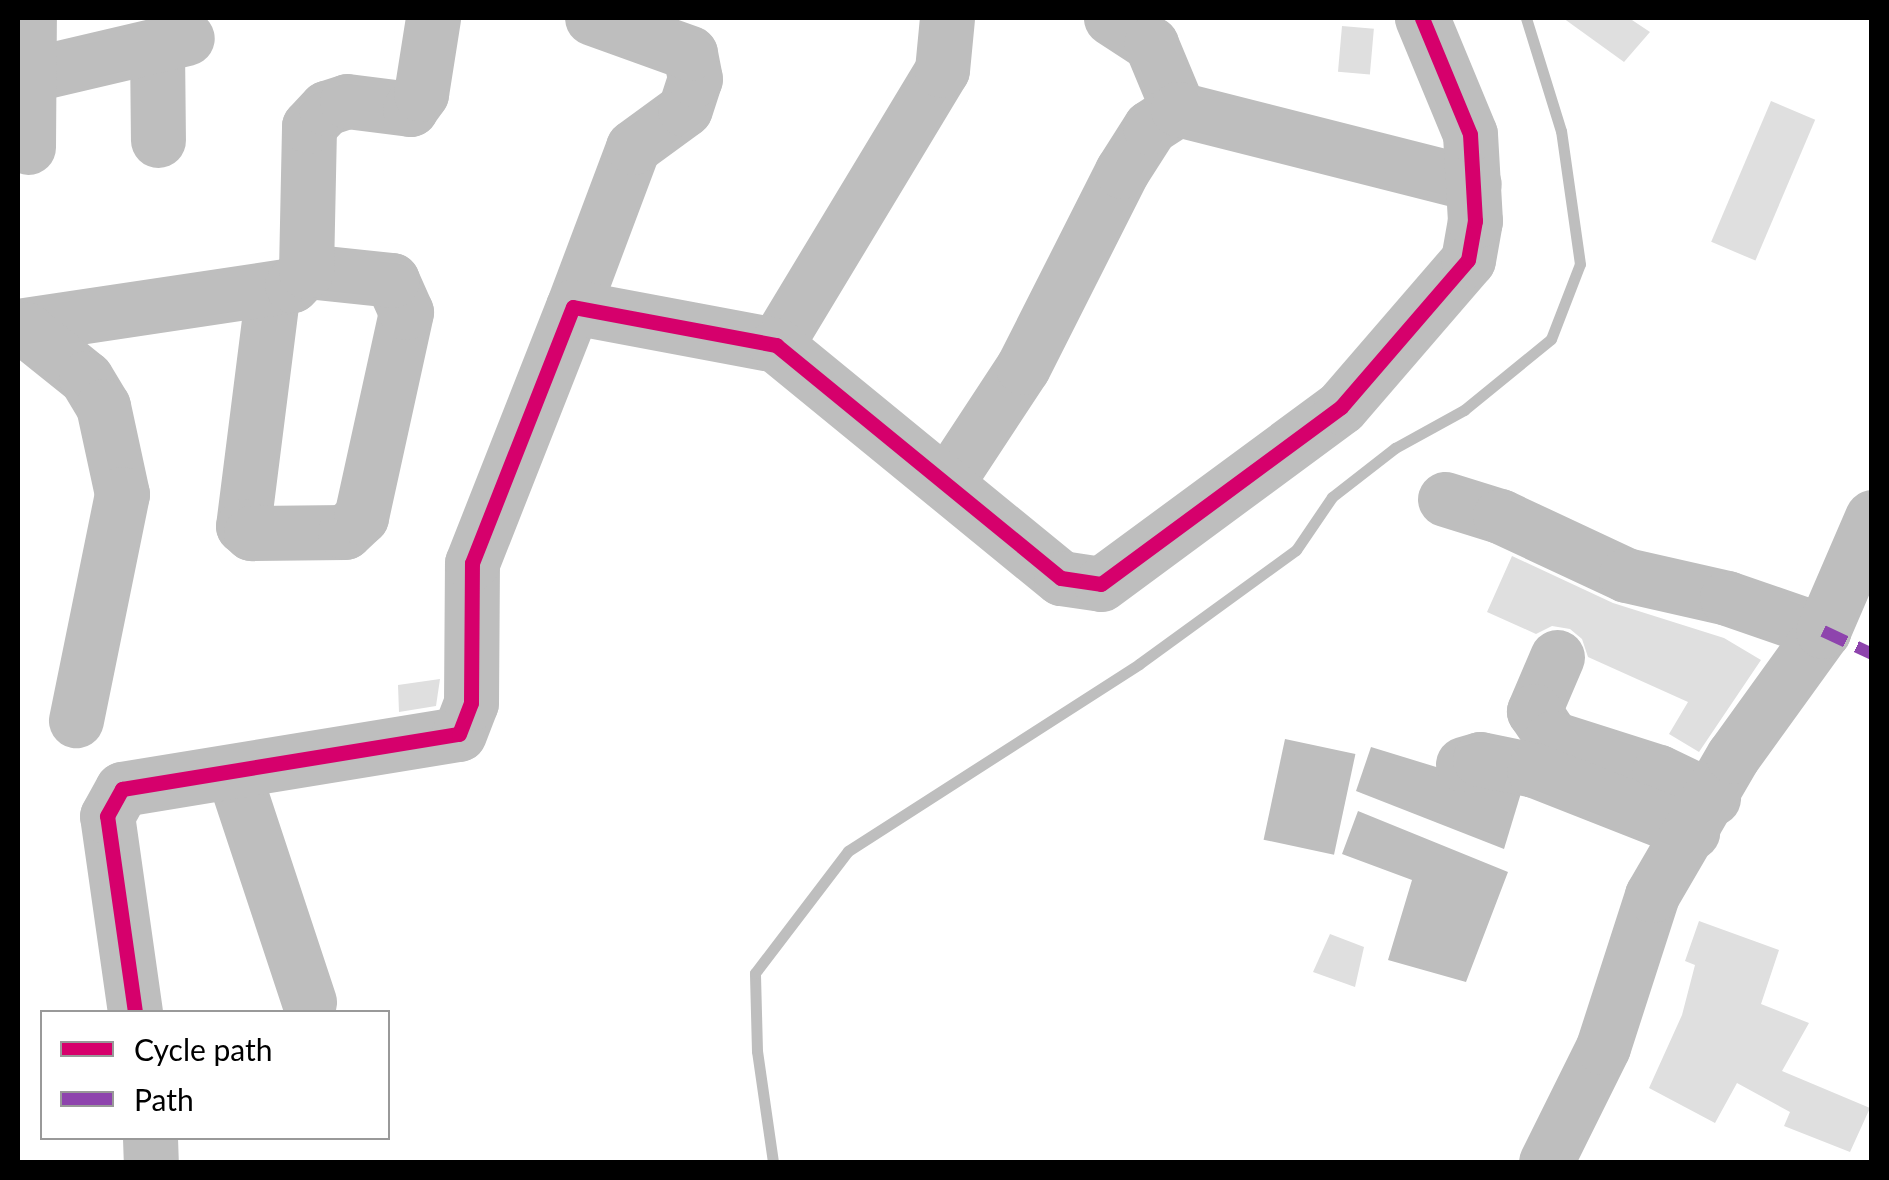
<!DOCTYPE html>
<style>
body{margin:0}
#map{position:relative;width:1889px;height:1180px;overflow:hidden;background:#fff;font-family:Lato,sans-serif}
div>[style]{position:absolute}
.water>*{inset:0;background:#bebebe;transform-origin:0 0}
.stream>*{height:11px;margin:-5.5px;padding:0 5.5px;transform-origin:5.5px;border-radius:5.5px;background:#bebebe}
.building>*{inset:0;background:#dfdfdf;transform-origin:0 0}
.minor>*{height:55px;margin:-27.5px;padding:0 27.5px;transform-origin:27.5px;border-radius:27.5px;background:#bebebe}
.quiet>*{height:12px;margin-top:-6px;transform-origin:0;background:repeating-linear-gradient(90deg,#8e44ad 0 25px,transparent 0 37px)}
.cycleway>*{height:15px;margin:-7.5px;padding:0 7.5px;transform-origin:7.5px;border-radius:7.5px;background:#d6006c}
span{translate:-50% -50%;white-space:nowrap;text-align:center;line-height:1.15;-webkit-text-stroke:10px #fff;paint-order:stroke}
.frame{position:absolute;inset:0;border:20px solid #000;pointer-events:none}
.legend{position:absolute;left:40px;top:1010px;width:350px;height:130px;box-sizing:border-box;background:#fff;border:2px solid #999;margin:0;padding:12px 18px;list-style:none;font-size:30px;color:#000}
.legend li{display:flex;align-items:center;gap:20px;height:50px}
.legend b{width:50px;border:2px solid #999}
</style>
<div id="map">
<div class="water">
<i style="left:1285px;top:739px;width:72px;height:103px;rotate:12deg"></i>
<i style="clip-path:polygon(1371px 747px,1521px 793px,1504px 849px,1356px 791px)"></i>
<i style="clip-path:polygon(1358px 811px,1508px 872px,1466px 982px,1388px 960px,1412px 880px,1342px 854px)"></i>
</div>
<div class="stream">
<i style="left:773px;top:1162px;width:112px;rotate:-98.2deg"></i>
<i style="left:757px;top:1051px;width:78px;rotate:-91.5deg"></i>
<i style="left:755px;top:973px;width:153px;rotate:-52.7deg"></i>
<i style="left:848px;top:851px;width:346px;rotate:-32.7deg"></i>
<i style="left:1139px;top:664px;width:194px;rotate:-36deg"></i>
<i style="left:1296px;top:550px;width:64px;rotate:-55.8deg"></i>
<i style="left:1332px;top:497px;width:80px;rotate:-37.9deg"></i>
<i style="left:1395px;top:448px;width:79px;rotate:-28.8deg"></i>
<i style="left:1464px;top:410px;width:112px;rotate:-39.2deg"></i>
<i style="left:1551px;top:339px;width:80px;rotate:-68.9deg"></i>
<i style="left:1580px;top:264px;width:134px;rotate:-98.1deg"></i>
<i style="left:1561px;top:131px;width:118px;rotate:-107.2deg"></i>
</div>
<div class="building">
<i style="clip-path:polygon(1563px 18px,1629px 18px,1650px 32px,1624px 62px)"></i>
<i style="left:1342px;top:26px;width:32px;height:46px;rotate:5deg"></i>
<i style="left:1771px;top:101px;width:48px;height:153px;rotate:23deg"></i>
<i style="clip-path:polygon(1512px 556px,1613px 603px,1724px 638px,1761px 660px,1699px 752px,1669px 734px,1688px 702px,1588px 657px,1582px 639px,1570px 629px,1552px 626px,1536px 634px,1487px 612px)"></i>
<i style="clip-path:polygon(440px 679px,436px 706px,399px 712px,398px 685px)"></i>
<i style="clip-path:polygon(1699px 921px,1779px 950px,1761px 1004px,1809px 1023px,1782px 1071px,1870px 1108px,1850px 1152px,1784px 1126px,1790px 1112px,1737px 1083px,1715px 1123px,1649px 1088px,1682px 1015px,1695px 965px,1685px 961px)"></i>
<i style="clip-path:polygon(1330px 934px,1364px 947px,1355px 987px,1313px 972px)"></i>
</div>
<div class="minor">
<i style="left:1111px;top:18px;width:48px;rotate:33deg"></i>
<i style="left:1151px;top:44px;width:70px;rotate:67.4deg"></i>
<i style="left:157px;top:48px;width:92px;rotate:89.4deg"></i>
<i style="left:29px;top:75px;width:162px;rotate:-13.2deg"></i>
<i style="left:28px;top:147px;width:129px;rotate:-89.6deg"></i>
<i style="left:273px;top:289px;width:239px;rotate:97.2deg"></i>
<i style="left:243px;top:526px;width:11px;rotate:41deg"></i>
<i style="left:251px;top:533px;width:94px;rotate:-0.6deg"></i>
<i style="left:345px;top:532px;width:22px;rotate:-43deg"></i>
<i style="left:361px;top:517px;width:210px;rotate:-77.6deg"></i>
<i style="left:406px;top:312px;width:35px;rotate:-114deg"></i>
<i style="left:392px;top:280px;width:86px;rotate:-174deg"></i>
<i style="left:573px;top:307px;width:171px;rotate:-69.4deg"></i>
<i style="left:633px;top:147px;width:64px;rotate:-36.2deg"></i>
<i style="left:685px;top:109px;width:32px;rotate:-72deg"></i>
<i style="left:695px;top:79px;width:26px;rotate:-101deg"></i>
<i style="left:690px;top:53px;width:104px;rotate:-160.3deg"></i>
<i style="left:18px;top:326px;width:277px;rotate:-8.5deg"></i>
<i style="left:292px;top:285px;width:20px;rotate:-45deg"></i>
<i style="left:306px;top:271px;width:145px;rotate:-88.8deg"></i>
<i style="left:309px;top:126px;width:25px;rotate:-47deg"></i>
<i style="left:326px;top:108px;width:22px;rotate:-18deg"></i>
<i style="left:347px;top:101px;width:64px;rotate:7.2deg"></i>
<i style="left:410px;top:109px;width:19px;rotate:-54deg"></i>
<i style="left:421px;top:94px;width:77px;rotate:-81deg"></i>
<i style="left:25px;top:329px;width:78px;rotate:38.8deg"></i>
<i style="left:86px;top:378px;width:33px;rotate:59deg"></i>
<i style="left:103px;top:406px;width:90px;rotate:77.8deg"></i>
<i style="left:122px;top:494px;width:231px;rotate:101.5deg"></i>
<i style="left:776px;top:345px;width:321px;rotate:-58.9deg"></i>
<i style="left:942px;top:70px;width:52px;rotate:-84.5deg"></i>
<i style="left:948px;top:481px;width:136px;rotate:-56.7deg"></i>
<i style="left:1023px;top:367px;width:220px;rotate:-63.2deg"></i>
<i style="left:1122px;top:171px;width:52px;rotate:-57.5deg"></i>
<i style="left:1150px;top:127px;width:33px;rotate:-33deg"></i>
<i style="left:1178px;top:109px;width:305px;rotate:14.2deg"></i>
<i style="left:1445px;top:499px;width:58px;rotate:17.2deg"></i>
<i style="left:1500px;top:516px;width:139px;rotate:25.1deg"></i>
<i style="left:1626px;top:575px;width:104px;rotate:12.8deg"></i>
<i style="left:1727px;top:598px;width:102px;rotate:19deg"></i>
<i style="left:1557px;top:657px;width:59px;rotate:113.1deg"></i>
<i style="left:1534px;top:711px;width:32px;rotate:56deg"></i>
<i style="left:1552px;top:738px;width:112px;rotate:17.6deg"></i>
<i style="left:1659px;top:772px;width:60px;rotate:25.7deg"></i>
<i style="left:1463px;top:764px;width:18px;rotate:-16deg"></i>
<i style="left:1480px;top:759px;width:55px;rotate:11.5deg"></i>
<i style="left:1534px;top:770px;width:170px;rotate:21.4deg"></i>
<i style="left:234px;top:775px;width:239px;rotate:71.7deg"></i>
<i style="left:135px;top:1012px;width:198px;rotate:-98.1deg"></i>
<i style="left:107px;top:816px;width:31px;rotate:-61deg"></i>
<i style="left:122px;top:789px;width:341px;rotate:-9.3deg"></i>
<i style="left:459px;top:734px;width:33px;rotate:-69deg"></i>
<i style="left:471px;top:703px;width:140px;rotate:-89.6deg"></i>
<i style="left:472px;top:563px;width:275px;rotate:-68.5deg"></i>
<i style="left:573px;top:307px;width:207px;rotate:10.6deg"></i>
<i style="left:776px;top:345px;width:368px;rotate:39.3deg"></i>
<i style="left:1061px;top:578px;width:40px;rotate:8.5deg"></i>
<i style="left:1101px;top:584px;width:298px;rotate:-36.4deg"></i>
<i style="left:1341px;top:407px;width:194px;rotate:-49.2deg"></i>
<i style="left:1468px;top:260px;width:40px;rotate:-80deg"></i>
<i style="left:1475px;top:221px;width:87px;rotate:-93.3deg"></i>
<i style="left:1470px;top:134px;width:126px;rotate:-112.5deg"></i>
<i style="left:150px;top:1138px;width:24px;rotate:88deg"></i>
<i style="left:1546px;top:1162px;width:128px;rotate:-63.6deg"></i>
<i style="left:1603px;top:1047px;width:160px;rotate:-72.1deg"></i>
<i style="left:1652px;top:895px;width:161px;rotate:-59.8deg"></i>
<i style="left:1733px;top:756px;width:154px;rotate:-54.2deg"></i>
<i style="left:1823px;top:631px;width:124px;rotate:-66.7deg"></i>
</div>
<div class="quiet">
<i style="left:1823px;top:631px;width:54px;rotate:25.1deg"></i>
</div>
<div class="cycleway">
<i style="left:135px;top:1012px;width:198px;rotate:-98.1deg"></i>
<i style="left:107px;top:816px;width:31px;rotate:-61deg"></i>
<i style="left:122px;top:789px;width:341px;rotate:-9.3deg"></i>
<i style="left:459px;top:734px;width:33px;rotate:-69deg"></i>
<i style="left:471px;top:703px;width:140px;rotate:-89.6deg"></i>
<i style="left:472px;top:563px;width:275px;rotate:-68.5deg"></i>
<i style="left:573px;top:307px;width:207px;rotate:10.6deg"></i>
<i style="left:776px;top:345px;width:368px;rotate:39.3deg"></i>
<i style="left:1061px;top:578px;width:40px;rotate:8.5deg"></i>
<i style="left:1101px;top:584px;width:298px;rotate:-36.4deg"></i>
<i style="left:1341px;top:407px;width:194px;rotate:-49.2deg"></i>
<i style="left:1468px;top:260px;width:40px;rotate:-80deg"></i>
<i style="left:1475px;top:221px;width:87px;rotate:-93.3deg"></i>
<i style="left:1470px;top:134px;width:126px;rotate:-112.5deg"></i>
</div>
<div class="frame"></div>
<ul class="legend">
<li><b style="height:12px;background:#d6006c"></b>Cycle path</li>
<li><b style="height:12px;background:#8e44ad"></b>Path</li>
</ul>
</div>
